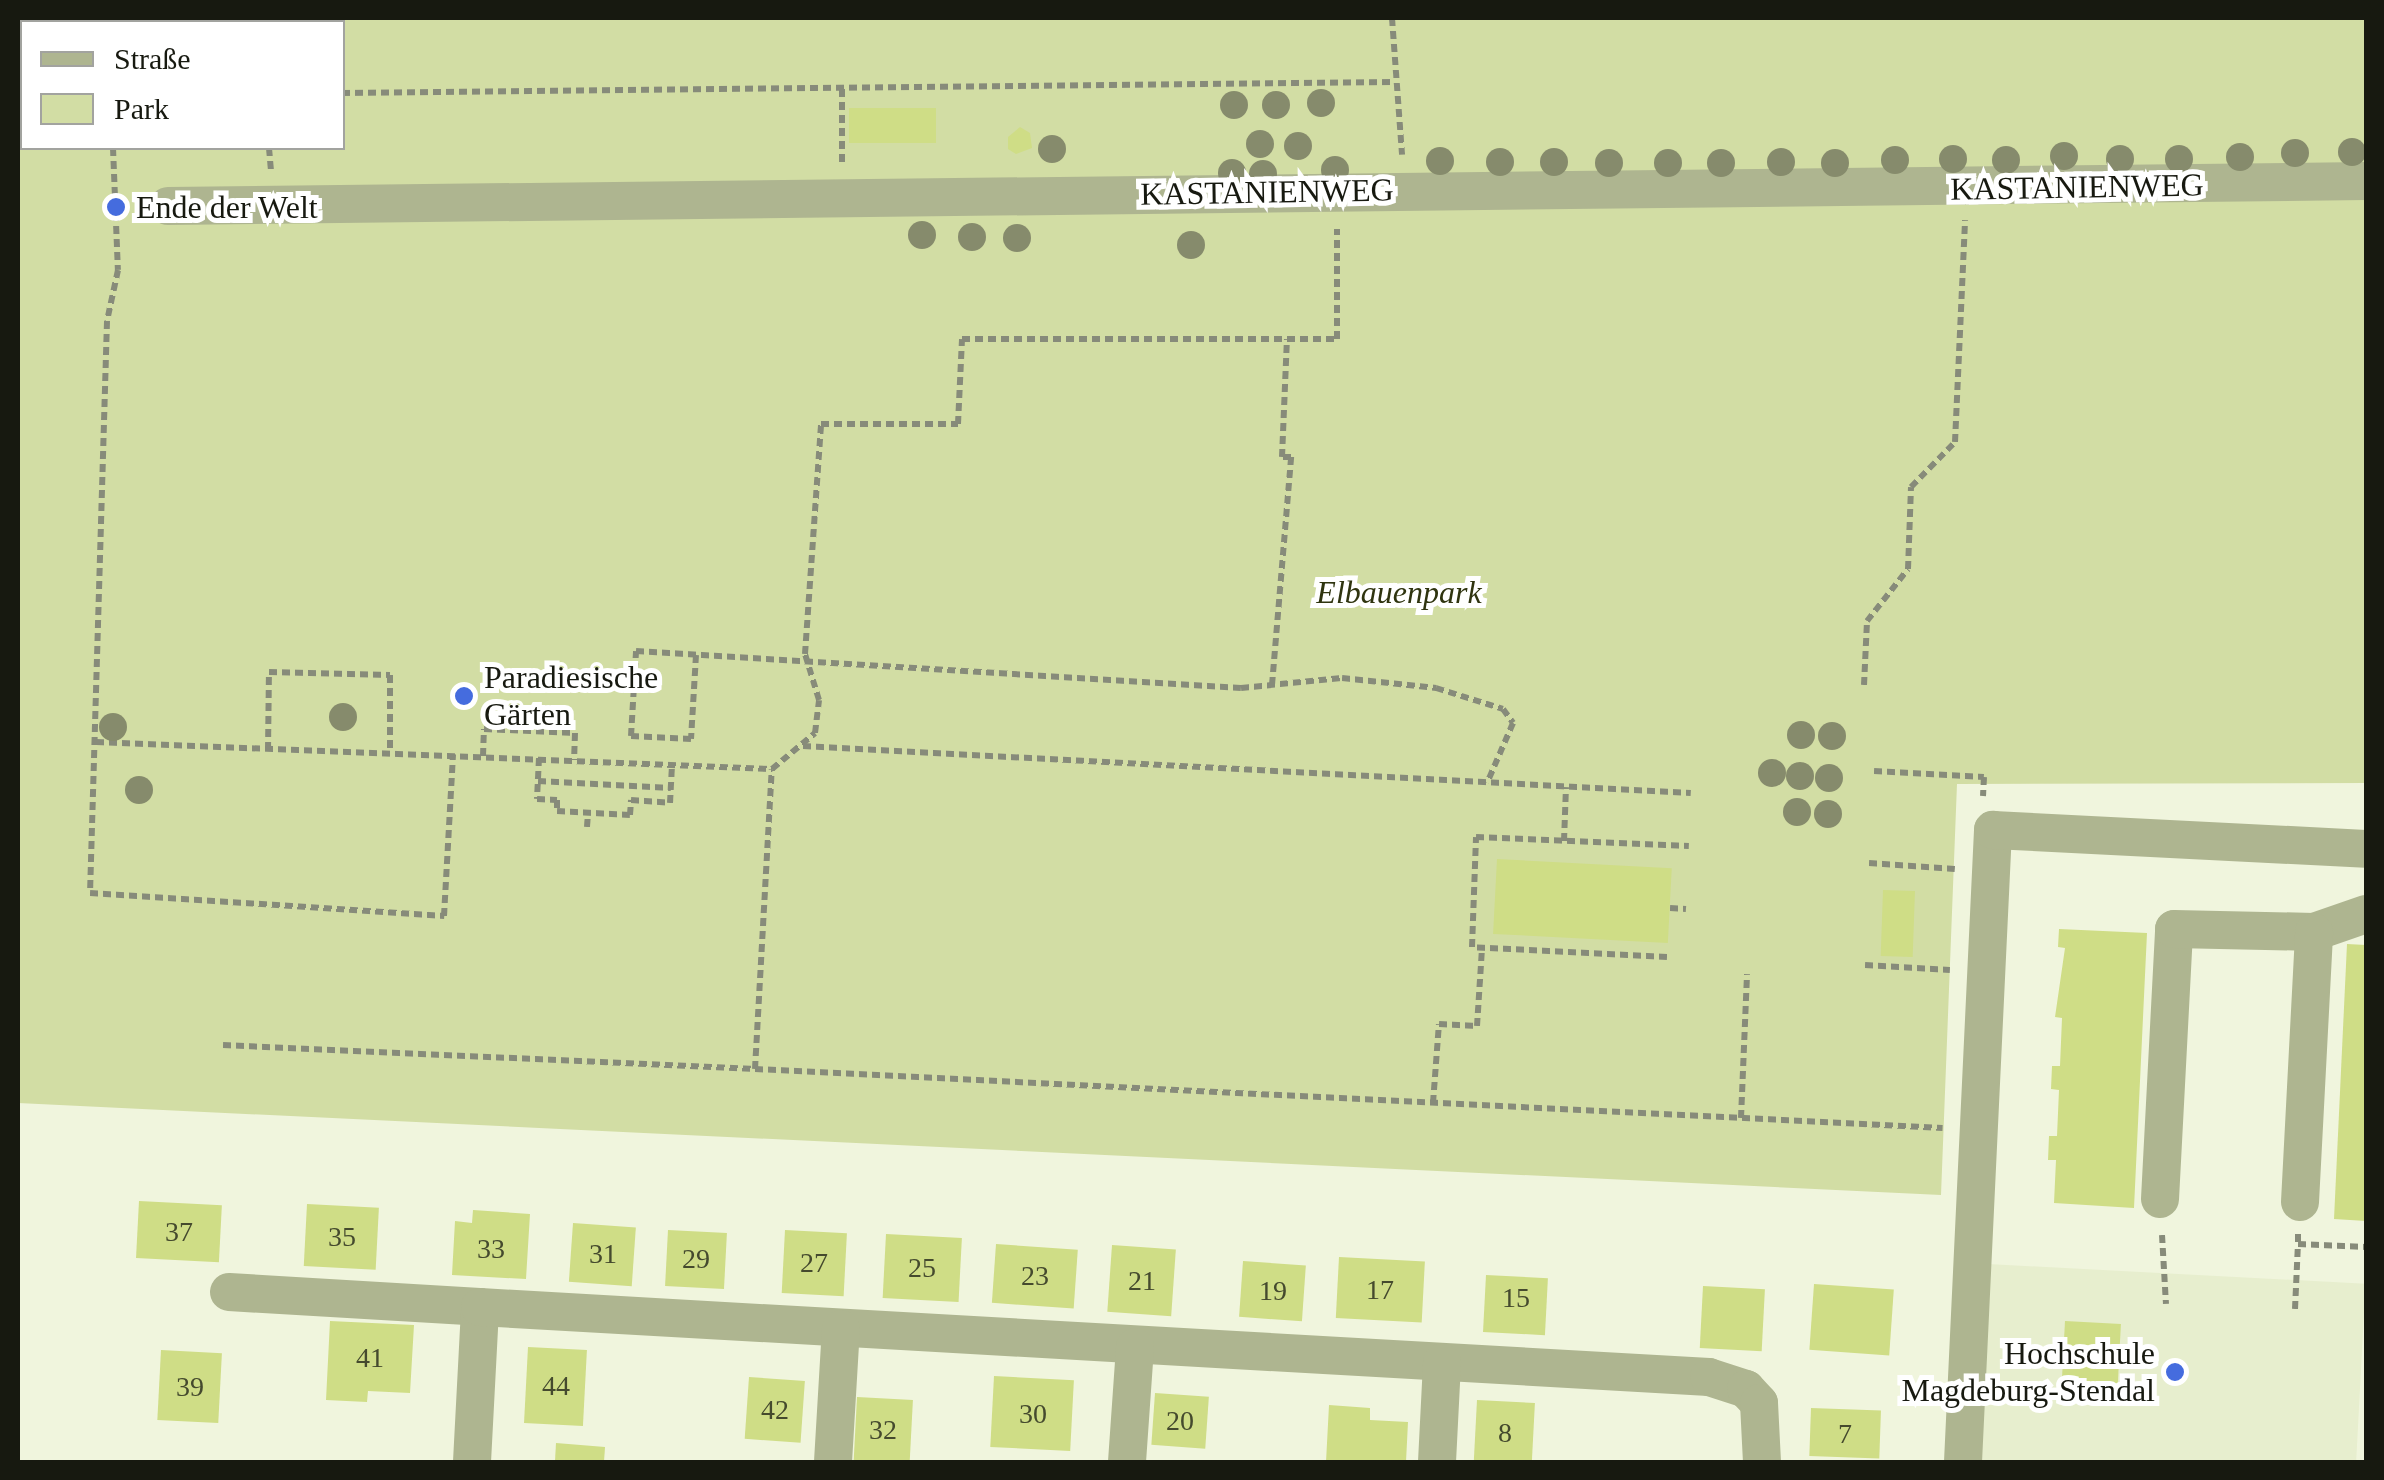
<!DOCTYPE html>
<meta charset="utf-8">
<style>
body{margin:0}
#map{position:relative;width:2384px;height:1480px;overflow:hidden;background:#f0f5dd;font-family:Georgia,serif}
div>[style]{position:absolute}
.built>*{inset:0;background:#e7eece;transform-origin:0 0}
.green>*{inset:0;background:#d2dda4}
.building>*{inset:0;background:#cfdd86;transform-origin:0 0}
.path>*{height:6px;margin-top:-3px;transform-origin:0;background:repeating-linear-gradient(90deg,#878b7a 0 8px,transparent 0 13px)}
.minor>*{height:38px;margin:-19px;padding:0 19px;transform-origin:19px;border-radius:19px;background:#aeb590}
.trees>*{width:28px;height:28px;margin:-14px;border-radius:50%;background:#868b6c}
.dots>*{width:28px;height:28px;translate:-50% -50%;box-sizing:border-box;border:5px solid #fff;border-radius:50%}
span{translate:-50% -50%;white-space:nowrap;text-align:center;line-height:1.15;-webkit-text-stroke:10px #fff;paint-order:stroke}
.number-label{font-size:28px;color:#454a2e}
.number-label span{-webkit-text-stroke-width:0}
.street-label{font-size:32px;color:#171910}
.poi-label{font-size:32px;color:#171910}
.left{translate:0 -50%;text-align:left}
.right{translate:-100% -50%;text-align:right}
.park-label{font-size:32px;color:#2f340f;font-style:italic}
.frame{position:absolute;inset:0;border:20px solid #171910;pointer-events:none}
.legend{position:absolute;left:20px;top:20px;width:325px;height:130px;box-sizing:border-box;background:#fff;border:2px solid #a2a39f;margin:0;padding:12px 18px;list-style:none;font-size:30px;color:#171910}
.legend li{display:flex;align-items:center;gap:20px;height:50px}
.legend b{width:50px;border:2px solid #a2a39f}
</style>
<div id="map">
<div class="built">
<i style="left:1988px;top:1264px;width:378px;height:198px;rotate:3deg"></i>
</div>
<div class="green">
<i style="clip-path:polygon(evenodd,18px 18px,2366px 18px,2366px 783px,1957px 784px,1941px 1195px,18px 1103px,18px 18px,22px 22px,342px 22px,342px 148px,22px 148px,22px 22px)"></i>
</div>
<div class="building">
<i style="left:849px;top:108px;width:87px;height:35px"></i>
<i style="clip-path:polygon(1020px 127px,1030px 133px,1032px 148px,1016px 154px,1008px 149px,1008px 137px)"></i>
<i style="left:1497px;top:859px;width:175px;height:75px;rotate:3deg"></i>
<i style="left:1883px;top:890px;width:32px;height:66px;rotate:2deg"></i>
<i style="clip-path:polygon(2059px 929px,2147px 933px,2134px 1208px,2054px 1203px,2056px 1160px,2048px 1160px,2049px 1136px,2057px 1136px,2059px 1090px,2051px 1089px,2052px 1066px,2060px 1066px,2062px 1018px,2055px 1017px,2065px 948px,2058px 947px)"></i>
<i style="clip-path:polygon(2347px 944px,2366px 945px,2366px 1221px,2334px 1219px)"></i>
<i style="left:139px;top:1201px;width:83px;height:57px;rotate:3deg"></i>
<i style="left:307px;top:1204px;width:72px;height:62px;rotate:3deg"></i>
<i style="clip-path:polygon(473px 1210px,530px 1214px,526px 1279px,452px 1275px,455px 1221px,472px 1223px)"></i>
<i style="left:573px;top:1223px;width:63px;height:59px;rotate:4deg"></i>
<i style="left:668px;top:1230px;width:59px;height:56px;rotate:3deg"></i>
<i style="left:785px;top:1230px;width:62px;height:63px;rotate:3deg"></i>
<i style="left:886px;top:1234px;width:76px;height:64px;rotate:3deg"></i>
<i style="left:996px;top:1244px;width:82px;height:59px;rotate:4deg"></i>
<i style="left:1112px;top:1245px;width:64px;height:67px;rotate:4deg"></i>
<i style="left:1339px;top:1257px;width:86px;height:61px;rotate:3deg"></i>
<i style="left:1243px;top:1261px;width:63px;height:56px;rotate:4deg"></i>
<i style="left:1486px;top:1275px;width:62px;height:57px;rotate:3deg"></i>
<i style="left:1814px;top:1284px;width:80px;height:66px;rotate:4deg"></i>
<i style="left:1703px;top:1286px;width:62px;height:62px;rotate:3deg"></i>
<i style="clip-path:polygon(330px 1321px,414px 1325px,410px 1393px,368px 1391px,367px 1402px,326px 1400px)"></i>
<i style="left:2065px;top:1321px;width:56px;height:74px;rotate:3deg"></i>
<i style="left:528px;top:1347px;width:59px;height:76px;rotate:3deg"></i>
<i style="left:161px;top:1350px;width:61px;height:70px;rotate:3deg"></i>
<i style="left:994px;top:1376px;width:80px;height:71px;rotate:3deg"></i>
<i style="left:749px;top:1377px;width:56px;height:62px;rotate:4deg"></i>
<i style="left:1155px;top:1393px;width:54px;height:52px;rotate:4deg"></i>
<i style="left:857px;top:1397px;width:56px;height:63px;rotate:3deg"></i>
<i style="left:1477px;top:1400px;width:58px;height:62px;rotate:3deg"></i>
<i style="clip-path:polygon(1329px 1405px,1370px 1408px,1370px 1420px,1408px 1422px,1406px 1462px,1326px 1462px)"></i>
<i style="left:1811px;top:1408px;width:70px;height:48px;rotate:2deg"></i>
<i style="clip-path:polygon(556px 1443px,605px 1447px,604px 1462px,555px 1461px)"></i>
</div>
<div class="path">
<i style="left:95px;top:18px;width:4px;rotate:76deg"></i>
<i style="left:251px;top:18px;width:4px;rotate:76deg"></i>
<i style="left:313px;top:18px;width:4px;rotate:76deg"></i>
<i style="left:1392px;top:18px;width:137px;rotate:85.8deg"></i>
<i style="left:842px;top:89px;width:73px;rotate:90deg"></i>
<i style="left:342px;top:93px;width:1052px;rotate:-0.6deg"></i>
<i style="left:113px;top:148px;width:122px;rotate:87.7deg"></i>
<i style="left:118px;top:270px;width:52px;rotate:102.2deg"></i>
<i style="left:107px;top:321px;width:572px;rotate:91.7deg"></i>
<i style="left:90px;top:893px;width:355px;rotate:3.7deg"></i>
<i style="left:444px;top:916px;width:162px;rotate:-86.8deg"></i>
<i style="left:269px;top:148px;width:23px;rotate:85deg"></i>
<i style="left:696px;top:655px;width:84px;rotate:93.4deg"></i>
<i style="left:691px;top:739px;width:60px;rotate:-177.1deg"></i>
<i style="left:631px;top:736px;width:85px;rotate:-86.6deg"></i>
<i style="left:636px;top:651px;width:606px;rotate:3.5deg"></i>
<i style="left:1241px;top:688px;width:101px;rotate:-5.7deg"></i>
<i style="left:1342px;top:678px;width:95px;rotate:6.1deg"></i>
<i style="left:1436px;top:688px;width:70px;rotate:17.4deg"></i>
<i style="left:1503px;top:709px;width:17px;rotate:54deg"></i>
<i style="left:1513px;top:723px;width:65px;rotate:113.4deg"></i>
<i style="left:1272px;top:685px;width:229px;rotate:-85.2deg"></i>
<i style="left:1291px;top:457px;width:9px;rotate:180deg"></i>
<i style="left:1282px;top:457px;width:118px;rotate:-87.6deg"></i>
<i style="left:1864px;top:685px;width:64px;rotate:-87.3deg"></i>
<i style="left:1867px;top:621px;width:66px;rotate:-51.7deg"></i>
<i style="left:1908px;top:569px;width:82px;rotate:-87.9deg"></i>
<i style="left:1911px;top:487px;width:63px;rotate:-45.6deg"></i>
<i style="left:1955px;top:442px;width:222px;rotate:-87.4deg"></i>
<i style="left:96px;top:742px;width:677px;rotate:2.29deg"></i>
<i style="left:772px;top:769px;width:56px;rotate:-39.9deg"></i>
<i style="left:815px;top:733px;width:33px;rotate:-83deg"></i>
<i style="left:819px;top:700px;width:48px;rotate:-106.9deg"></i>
<i style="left:805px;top:654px;width:231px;rotate:-86deg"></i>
<i style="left:821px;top:424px;width:137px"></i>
<i style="left:958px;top:424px;width:85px;rotate:-87.3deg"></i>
<i style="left:962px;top:339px;width:375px"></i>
<i style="left:1337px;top:339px;width:110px;rotate:-90deg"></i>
<i style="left:803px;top:746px;width:889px;rotate:3.03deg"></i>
<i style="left:268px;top:750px;width:78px;rotate:-89.3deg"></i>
<i style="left:269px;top:672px;width:121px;rotate:1.4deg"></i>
<i style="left:390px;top:675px;width:78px;rotate:90deg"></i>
<i style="left:483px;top:756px;width:27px;rotate:-88deg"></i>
<i style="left:484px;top:729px;width:91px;rotate:2.5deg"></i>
<i style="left:575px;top:733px;width:27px;rotate:92deg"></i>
<i style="left:539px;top:758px;width:41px;rotate:92.8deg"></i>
<i style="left:537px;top:799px;width:20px;rotate:3deg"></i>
<i style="left:557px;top:800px;width:11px;rotate:90deg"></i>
<i style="left:557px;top:811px;width:73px;rotate:3.1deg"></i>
<i style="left:630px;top:815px;width:15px;rotate:-86deg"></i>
<i style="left:631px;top:800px;width:39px;rotate:4deg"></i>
<i style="left:670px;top:803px;width:39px;rotate:-87deg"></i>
<i style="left:1874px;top:771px;width:110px;rotate:3.1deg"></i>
<i style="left:1984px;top:777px;width:19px;rotate:93deg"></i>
<i style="left:538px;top:781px;width:133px;rotate:3deg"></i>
<i style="left:587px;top:827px;width:14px;rotate:-86deg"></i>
<i style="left:1564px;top:841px;width:54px;rotate:-87.9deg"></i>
<i style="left:1869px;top:863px;width:86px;rotate:4deg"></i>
<i style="left:1670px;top:908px;width:16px;rotate:4deg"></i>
<i style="left:1667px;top:957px;width:195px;rotate:-177.1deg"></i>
<i style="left:1472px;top:947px;width:110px;rotate:-87.9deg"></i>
<i style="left:1476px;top:837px;width:213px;rotate:2.4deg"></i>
<i style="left:1865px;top:965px;width:85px;rotate:3.4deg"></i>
<i style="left:223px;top:1045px;width:533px;rotate:2.58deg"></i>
<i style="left:755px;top:1069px;width:300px;rotate:-86.8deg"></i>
<i style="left:755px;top:1069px;width:1189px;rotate:2.84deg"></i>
<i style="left:1433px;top:1103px;width:79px;rotate:-85.7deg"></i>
<i style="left:1439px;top:1024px;width:38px;rotate:3deg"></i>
<i style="left:1477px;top:1026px;width:78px;rotate:-86.3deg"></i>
<i style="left:1741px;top:1118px;width:144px;rotate:-87.6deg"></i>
<i style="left:2298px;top:1234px;width:10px;rotate:90deg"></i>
<i style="left:2298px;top:1244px;width:68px;rotate:2.5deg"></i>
<i style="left:2162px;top:1235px;width:69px;rotate:86.7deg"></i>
<i style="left:2295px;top:1309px;width:65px;rotate:-87.4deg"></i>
</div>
<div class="minor">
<i style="left:168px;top:206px;width:2198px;rotate:-0.65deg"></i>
<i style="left:2160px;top:1199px;width:270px;rotate:-87deg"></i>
<i style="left:2174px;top:929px;width:140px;rotate:1.2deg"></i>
<i style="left:2314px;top:932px;width:55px;rotate:-19.1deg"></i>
<i style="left:2300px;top:1202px;width:270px;rotate:-87deg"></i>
<i style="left:229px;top:1292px;width:251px;rotate:3.4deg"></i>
<i style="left:472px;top:1462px;width:155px;rotate:-87deg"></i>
<i style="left:480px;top:1307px;width:1231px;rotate:3.26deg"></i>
<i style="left:1709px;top:1377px;width:39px;rotate:18deg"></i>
<i style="left:1746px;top:1389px;width:19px;rotate:47deg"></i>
<i style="left:1759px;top:1403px;width:59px;rotate:87.1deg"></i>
<i style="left:833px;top:1462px;width:133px;rotate:-86.6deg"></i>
<i style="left:1127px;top:1462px;width:115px;rotate:-86deg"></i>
<i style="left:1437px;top:1462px;width:100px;rotate:-87.1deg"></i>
<i style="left:1963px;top:1462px;width:633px;rotate:-87.28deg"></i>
<i style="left:1993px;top:830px;width:373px;rotate:2.9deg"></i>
</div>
<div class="trees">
<i style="left:1321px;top:103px"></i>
<i style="left:1234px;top:105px"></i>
<i style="left:1276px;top:105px"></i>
<i style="left:1260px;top:144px"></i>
<i style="left:1298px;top:146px"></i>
<i style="left:1052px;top:149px"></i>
<i style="left:2352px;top:152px"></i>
<i style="left:2295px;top:153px"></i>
<i style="left:2064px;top:156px"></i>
<i style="left:2240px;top:157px"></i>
<i style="left:1953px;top:159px"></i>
<i style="left:2120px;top:159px"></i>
<i style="left:2179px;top:159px"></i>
<i style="left:1895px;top:160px"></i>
<i style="left:2006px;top:160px"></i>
<i style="left:1440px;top:161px"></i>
<i style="left:1500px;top:162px"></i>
<i style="left:1554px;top:162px"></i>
<i style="left:1781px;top:162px"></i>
<i style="left:1609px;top:163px"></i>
<i style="left:1668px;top:163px"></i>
<i style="left:1721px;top:163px"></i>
<i style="left:1835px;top:163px"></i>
<i style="left:1335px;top:170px"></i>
<i style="left:1232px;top:173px"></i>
<i style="left:1263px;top:174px"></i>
<i style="left:922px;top:235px"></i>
<i style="left:972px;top:237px"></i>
<i style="left:1017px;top:238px"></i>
<i style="left:1191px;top:245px"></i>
<i style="left:343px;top:717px"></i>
<i style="left:113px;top:727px"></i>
<i style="left:1801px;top:735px"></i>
<i style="left:1832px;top:736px"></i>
<i style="left:1772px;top:773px"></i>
<i style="left:1800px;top:776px"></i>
<i style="left:1829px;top:778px"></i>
<i style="left:139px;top:790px"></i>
<i style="left:1797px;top:812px"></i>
<i style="left:1828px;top:814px"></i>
</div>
<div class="dots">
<i style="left:116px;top:207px;background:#456cde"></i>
<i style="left:464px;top:696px;background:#456cde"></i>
<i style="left:2175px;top:1372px;background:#456cde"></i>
</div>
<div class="number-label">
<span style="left:179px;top:1232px">37</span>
<span style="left:342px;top:1237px">35</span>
<span style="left:491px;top:1249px">33</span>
<span style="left:603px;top:1254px">31</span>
<span style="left:696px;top:1259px">29</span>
<span style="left:814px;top:1263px">27</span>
<span style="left:922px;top:1268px">25</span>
<span style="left:1035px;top:1276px">23</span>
<span style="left:1142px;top:1281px">21</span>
<span style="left:1380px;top:1290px">17</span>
<span style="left:1273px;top:1291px">19</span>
<span style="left:1516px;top:1298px">15</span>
<span style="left:370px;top:1358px">41</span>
<span style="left:556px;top:1386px">44</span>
<span style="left:190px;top:1387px">39</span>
<span style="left:775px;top:1410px">42</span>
<span style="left:1033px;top:1414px">30</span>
<span style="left:1180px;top:1421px">20</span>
<span style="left:883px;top:1430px">32</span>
<span style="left:1505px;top:1433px">8</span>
<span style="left:1845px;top:1434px">7</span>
</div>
<div class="street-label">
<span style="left:2077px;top:187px;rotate:-1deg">KASTANIENWEG</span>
<span style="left:1267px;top:192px;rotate:-1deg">KASTANIENWEG</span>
</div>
<div class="poi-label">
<span class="left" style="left:136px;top:207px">Ende der Welt</span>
<span class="left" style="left:484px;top:696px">Paradiesische<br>Gärten</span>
<span class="right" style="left:2155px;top:1372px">Hochschule<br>Magdeburg-Stendal</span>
</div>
<div class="park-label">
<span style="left:1399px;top:592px">Elbauenpark</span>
</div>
<div class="frame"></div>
<ul class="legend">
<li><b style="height:12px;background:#aeb590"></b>Straße</li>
<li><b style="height:28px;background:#d2dda4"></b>Park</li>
</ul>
</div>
